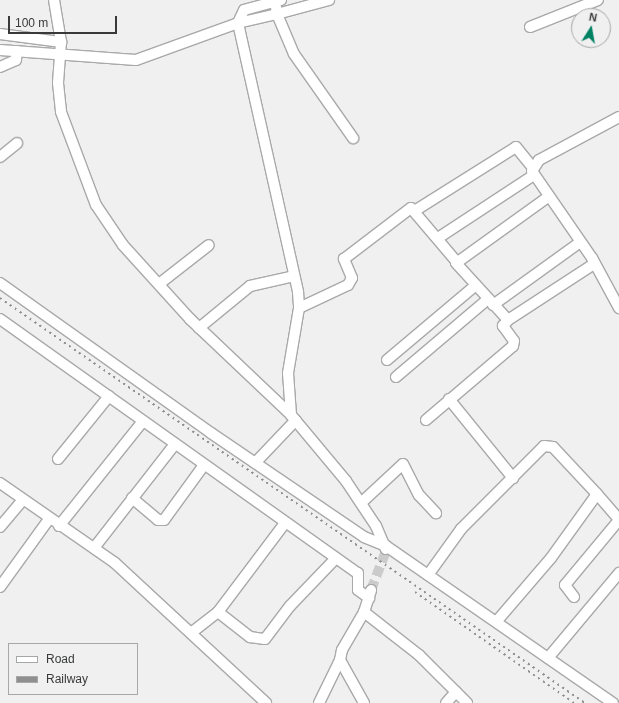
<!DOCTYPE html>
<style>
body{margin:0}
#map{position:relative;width:619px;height:703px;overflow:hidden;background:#f0f0f1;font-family:Helvetica,sans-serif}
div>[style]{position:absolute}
.minor-tunnel>*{height:10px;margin-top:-5px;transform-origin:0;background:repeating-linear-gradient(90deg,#cbcbcc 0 10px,transparent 0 15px)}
.roads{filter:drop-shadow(1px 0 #a9a9aa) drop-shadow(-1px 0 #a9a9aa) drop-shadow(0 1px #a9a9aa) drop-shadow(0 -1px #a9a9aa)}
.minor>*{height:10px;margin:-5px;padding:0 5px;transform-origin:5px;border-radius:5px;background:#fff}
.rail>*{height:2px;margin-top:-1px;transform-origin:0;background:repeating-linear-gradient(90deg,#8f8f90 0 2px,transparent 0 6px)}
span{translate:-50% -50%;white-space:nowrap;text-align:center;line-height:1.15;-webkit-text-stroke:3px #f0f0f1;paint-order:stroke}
.legend{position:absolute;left:8px;top:643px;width:130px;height:52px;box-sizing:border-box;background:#f0f0f1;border:1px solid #a6a7a7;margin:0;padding:5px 7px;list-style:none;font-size:12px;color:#383939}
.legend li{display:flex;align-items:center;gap:8px;height:20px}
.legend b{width:20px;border:1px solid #a6a7a7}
.north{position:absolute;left:571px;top:8px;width:40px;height:40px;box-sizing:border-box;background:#f0f0f1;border:1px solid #a6a7a7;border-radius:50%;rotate:11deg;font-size:11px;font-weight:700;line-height:16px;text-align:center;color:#383939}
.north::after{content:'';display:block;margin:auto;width:14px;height:18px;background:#008162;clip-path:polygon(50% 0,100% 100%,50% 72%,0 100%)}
.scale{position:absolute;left:8px;top:16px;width:109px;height:18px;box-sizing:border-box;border:2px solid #383939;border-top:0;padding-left:5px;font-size:12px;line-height:14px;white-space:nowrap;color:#383939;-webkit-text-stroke:3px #f0f0f1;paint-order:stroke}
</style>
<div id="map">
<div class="minor-tunnel">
<i style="left:371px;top:590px;width:42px;rotate:-69deg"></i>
</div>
<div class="roads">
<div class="minor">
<i style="left:54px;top:0;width:43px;rotate:80.5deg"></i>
<i style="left:61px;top:42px;width:41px;rotate:94.2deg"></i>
<i style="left:58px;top:83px;width:29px;rotate:84deg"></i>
<i style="left:61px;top:112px;width:99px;rotate:69.4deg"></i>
<i style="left:96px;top:205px;width:48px;rotate:56deg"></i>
<i style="left:123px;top:245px;width:100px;rotate:47.8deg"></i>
<i style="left:190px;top:319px;width:139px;rotate:43.5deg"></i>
<i style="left:291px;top:415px;width:86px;rotate:50.2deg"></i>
<i style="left:346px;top:481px;width:54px;rotate:56.3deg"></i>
<i style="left:376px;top:526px;width:25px;rotate:67deg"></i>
<i style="left:281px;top:0;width:38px;rotate:165deg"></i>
<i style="left:244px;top:10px;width:14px;rotate:115deg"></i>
<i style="left:238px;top:23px;width:276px;rotate:77.4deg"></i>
<i style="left:298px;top:292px;width:16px;rotate:86deg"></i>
<i style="left:299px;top:308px;width:66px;rotate:99.6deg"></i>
<i style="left:288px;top:373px;width:42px;rotate:85.9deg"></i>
<i style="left:276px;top:7px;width:7px;rotate:82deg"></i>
<i style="left:277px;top:14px;width:54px;rotate:-15.1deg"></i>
<i style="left:530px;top:27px;width:73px;rotate:-21.7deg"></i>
<i style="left:0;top:34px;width:62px;rotate:7.5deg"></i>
<i style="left:0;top:50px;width:136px;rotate:4.2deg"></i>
<i style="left:136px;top:60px;width:109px;rotate:-19.9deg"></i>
<i style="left:238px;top:23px;width:40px;rotate:-13deg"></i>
<i style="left:277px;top:14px;width:43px;rotate:67deg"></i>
<i style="left:294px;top:54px;width:103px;rotate:54.9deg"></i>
<i style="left:0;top:67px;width:17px;rotate:-24deg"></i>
<i style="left:16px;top:60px;width:9px;rotate:-84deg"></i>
<i style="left:619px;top:117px;width:91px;rotate:151.7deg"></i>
<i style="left:539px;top:160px;width:13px;rotate:122deg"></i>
<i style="left:532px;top:171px;width:106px;rotate:55.4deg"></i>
<i style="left:592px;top:258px;width:57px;rotate:61.6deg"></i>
<i style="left:0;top:157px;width:22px;rotate:-39deg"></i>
<i style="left:548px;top:197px;width:113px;rotate:144.3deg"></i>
<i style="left:456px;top:263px;width:77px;rotate:47.6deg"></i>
<i style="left:508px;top:320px;width:103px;rotate:-33.1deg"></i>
<i style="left:416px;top:210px;width:118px;rotate:-32.2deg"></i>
<i style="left:516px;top:147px;width:26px;rotate:51deg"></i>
<i style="left:438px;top:238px;width:115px;rotate:-33.3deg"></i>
<i style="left:0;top:283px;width:259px;rotate:35.4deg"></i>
<i style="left:211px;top:433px;width:185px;rotate:34.2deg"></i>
<i style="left:364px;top:537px;width:24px;rotate:22deg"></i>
<i style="left:386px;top:546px;width:276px;rotate:34.7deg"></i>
<i style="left:159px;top:284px;width:63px;rotate:-38deg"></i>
<i style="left:493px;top:305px;width:106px;rotate:-35.8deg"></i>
<i style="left:299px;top:308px;width:54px;rotate:-25.1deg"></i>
<i style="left:348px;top:285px;width:8px;rotate:-60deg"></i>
<i style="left:352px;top:278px;width:21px;rotate:-113deg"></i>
<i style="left:344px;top:259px;width:84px;rotate:-37.3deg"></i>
<i style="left:411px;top:208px;width:70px;rotate:49.7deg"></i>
<i style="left:0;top:319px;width:439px;rotate:35.4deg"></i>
<i style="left:358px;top:573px;width:17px;rotate:90deg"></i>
<i style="left:358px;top:590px;width:14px;rotate:36deg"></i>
<i style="left:199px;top:328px;width:66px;rotate:-39.5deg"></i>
<i style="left:250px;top:286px;width:45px;rotate:-12.8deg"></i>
<i style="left:387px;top:360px;width:116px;rotate:-40.1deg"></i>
<i style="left:396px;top:377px;width:121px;rotate:-40.3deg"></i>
<i style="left:449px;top:399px;width:102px;rotate:51deg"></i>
<i style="left:426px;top:420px;width:114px;rotate:-40.4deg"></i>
<i style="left:513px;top:346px;width:5px;rotate:-79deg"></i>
<i style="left:514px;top:341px;width:19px;rotate:-126deg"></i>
<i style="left:503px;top:326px;width:8px;rotate:-50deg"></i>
<i style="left:58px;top:459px;width:81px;rotate:-51deg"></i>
<i style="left:255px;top:463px;width:59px;rotate:-46.4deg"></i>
<i style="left:0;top:483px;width:140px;rotate:34.8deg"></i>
<i style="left:115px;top:563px;width:206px;rotate:42.8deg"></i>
<i style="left:597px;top:494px;width:33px;rotate:49deg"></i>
<i style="left:132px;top:498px;width:34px;rotate:40deg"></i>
<i style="left:158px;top:520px;width:6px"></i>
<i style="left:164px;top:520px;width:68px;rotate:-54deg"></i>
<i style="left:361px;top:503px;width:57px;rotate:-42.9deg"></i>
<i style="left:403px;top:464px;width:35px;rotate:63deg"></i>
<i style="left:419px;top:495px;width:25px;rotate:47deg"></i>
<i style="left:59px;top:526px;width:134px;rotate:-51.3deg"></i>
<i style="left:0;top:527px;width:34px;rotate:-50deg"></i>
<i style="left:94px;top:548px;width:132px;rotate:-52.1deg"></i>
<i style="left:428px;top:575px;width:57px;rotate:-54.3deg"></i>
<i style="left:461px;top:529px;width:117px;rotate:-45deg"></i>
<i style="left:544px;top:446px;width:9px;rotate:6deg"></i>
<i style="left:553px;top:447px;width:64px;rotate:46.9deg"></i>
<i style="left:597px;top:494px;width:79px;rotate:125.7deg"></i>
<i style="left:551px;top:558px;width:84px;rotate:130.7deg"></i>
<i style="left:0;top:587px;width:84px;rotate:-54.2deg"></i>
<i style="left:574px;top:597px;width:15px;rotate:-127deg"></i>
<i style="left:565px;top:585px;width:85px;rotate:-50.3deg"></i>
<i style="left:218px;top:612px;width:41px;rotate:38deg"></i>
<i style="left:250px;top:637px;width:15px;rotate:8deg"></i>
<i style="left:265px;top:639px;width:41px;rotate:-52.9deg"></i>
<i style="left:290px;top:606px;width:66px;rotate:-46.2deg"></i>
<i style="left:364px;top:612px;width:70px;rotate:38deg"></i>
<i style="left:419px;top:655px;width:68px;rotate:45deg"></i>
<i style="left:191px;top:633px;width:34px;rotate:-38deg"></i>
<i style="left:218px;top:612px;width:111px;rotate:-53deg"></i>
<i style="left:548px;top:658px;width:111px;rotate:-50.1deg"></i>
<i style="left:319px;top:703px;width:48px;rotate:-64deg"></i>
<i style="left:364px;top:703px;width:49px;rotate:-119.2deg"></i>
<i style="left:340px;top:660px;width:10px;rotate:-79deg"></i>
<i style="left:342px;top:650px;width:44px;rotate:-59.9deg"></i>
<i style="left:364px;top:612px;width:23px;rotate:-72deg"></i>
<i style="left:446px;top:703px;width:15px;rotate:-48deg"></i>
</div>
</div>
<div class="rail">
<i style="left:0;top:298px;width:712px;rotate:34.7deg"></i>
<i style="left:415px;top:592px;width:194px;rotate:34.9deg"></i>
</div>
<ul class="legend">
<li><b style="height:5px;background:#fff"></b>Road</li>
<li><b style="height:5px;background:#8f8f90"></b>Railway</li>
</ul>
<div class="north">N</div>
<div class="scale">100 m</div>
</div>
